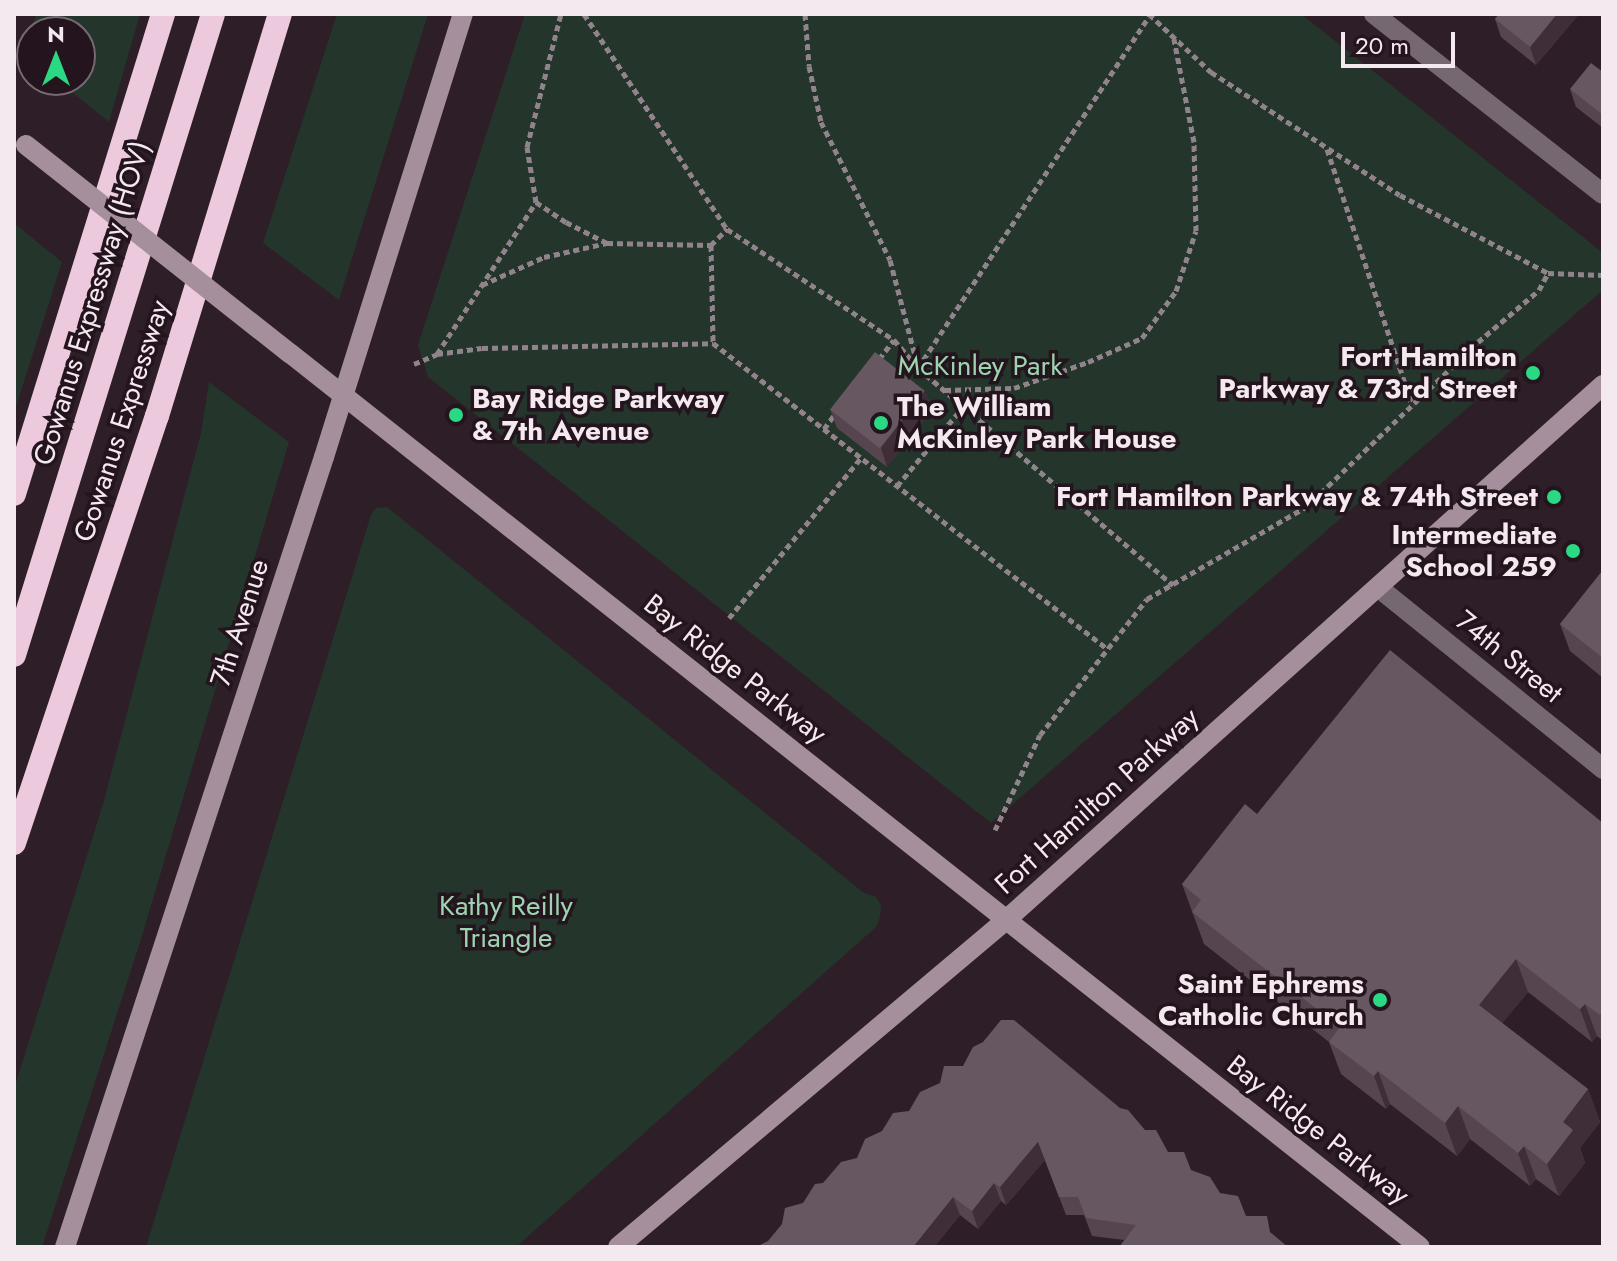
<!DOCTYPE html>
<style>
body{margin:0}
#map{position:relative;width:1617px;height:1261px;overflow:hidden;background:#2e1e27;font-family:Jost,sans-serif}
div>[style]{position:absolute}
.green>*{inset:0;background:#24362b}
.path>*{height:5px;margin-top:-2.5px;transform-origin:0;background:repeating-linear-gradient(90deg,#91838b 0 6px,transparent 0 10px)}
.street>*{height:20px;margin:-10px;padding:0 10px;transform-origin:10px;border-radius:10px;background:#766870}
.secondary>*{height:20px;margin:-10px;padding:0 10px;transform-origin:10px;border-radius:10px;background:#a68f9c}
.highway>*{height:24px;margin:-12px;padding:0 12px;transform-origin:12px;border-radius:12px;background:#ecc9dd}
.secondary-bridge>*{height:20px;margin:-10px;padding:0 10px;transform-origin:10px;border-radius:10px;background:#a68f9c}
.wall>*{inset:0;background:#56454f}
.shaded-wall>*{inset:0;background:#3f2e38}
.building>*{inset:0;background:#675760;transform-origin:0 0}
.dots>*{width:22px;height:22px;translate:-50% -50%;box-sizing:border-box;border:4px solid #24141e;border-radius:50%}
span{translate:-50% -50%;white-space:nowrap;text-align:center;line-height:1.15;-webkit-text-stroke:7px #24141e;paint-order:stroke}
.street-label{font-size:28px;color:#f4e9ef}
.poi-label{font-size:28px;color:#f4e9ef;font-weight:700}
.right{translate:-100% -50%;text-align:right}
.left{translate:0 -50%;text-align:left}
.park-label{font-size:28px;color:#9cd4af}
.frame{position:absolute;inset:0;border:16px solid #f4e9ef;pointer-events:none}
.north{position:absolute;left:16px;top:16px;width:80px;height:80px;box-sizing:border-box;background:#24141e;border:2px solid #776972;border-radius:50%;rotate:0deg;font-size:22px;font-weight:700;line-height:32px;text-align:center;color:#f4e9ef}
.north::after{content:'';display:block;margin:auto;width:28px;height:36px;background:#2bd884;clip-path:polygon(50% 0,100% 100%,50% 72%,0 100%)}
.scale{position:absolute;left:1341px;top:32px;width:114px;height:36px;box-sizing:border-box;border:4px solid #f4e9ef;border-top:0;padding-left:10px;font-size:24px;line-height:28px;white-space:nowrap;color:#f4e9ef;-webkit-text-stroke:6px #24141e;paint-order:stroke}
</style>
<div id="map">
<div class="green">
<i style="clip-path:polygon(36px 14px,140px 14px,109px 122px,57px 80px,80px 80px,80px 32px,32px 32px,32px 60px,25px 55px)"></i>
<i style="clip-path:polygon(337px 14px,428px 14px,339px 300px,263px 243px)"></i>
<i style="clip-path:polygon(525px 14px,1301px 14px,1603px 253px,1603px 290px,991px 823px,428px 377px,418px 345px)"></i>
<i style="clip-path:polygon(14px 223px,62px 262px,14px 413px)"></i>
<i style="clip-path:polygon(209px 382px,289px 442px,141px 939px,42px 1247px,14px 1247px,14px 1089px,103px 804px,201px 433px)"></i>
<i style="clip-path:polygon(387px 507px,864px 893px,876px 897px,881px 905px,880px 917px,876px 927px,516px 1247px,146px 1247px,371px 515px,376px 508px)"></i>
</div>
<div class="path">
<i style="left:584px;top:14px;width:258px;rotate:56.4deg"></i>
<i style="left:727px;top:229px;width:201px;rotate:33.6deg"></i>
<i style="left:894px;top:340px;width:37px;rotate:49deg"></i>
<i style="left:918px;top:368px;width:335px;rotate:40.4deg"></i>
<i style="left:805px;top:14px;width:52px;rotate:85.6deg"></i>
<i style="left:809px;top:66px;width:57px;rotate:77.9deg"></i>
<i style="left:821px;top:122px;width:154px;rotate:63.4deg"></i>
<i style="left:890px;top:260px;width:111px;rotate:75.3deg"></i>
<i style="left:1149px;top:14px;width:85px;rotate:43.1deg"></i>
<i style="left:1211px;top:72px;width:225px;rotate:33.1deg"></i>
<i style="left:1400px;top:195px;width:167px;rotate:27.8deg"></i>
<i style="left:1548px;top:273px;width:55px;rotate:2.1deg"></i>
<i style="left:1327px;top:149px;width:270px;rotate:71.6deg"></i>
<i style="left:536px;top:202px;width:36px;rotate:34deg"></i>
<i style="left:566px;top:222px;width:46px;rotate:27.1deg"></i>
<i style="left:711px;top:245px;width:98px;rotate:88.8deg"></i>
<i style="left:482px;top:285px;width:68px;rotate:-24.3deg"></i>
<i style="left:544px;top:257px;width:65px;rotate:-12.5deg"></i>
<i style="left:607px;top:243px;width:104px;rotate:1.1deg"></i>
<i style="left:711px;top:245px;width:23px;rotate:-45deg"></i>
<i style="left:437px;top:354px;width:181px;rotate:-56.9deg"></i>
<i style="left:536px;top:202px;width:56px;rotate:-99.3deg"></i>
<i style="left:527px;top:147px;width:137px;rotate:-75.7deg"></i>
<i style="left:879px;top:359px;width:24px;rotate:-52deg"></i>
<i style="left:414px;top:364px;width:25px;rotate:-23deg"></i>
<i style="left:437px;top:354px;width:45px;rotate:-7.6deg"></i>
<i style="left:482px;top:348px;width:231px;rotate:-1.2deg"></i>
<i style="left:713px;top:343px;width:499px;rotate:37.8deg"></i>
<i style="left:918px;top:368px;width:422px;rotate:-56.7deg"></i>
<i style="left:945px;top:390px;width:69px;rotate:-1.7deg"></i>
<i style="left:1014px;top:388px;width:78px;rotate:-19.4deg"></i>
<i style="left:1088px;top:362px;width:59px;rotate:-24deg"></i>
<i style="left:1142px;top:338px;width:58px;rotate:-54.1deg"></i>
<i style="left:1176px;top:291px;width:63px;rotate:-71.6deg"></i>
<i style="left:1196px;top:231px;width:89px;rotate:-91.3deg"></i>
<i style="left:1194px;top:142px;width:105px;rotate:-101deg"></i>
<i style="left:824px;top:429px;width:19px;rotate:-54deg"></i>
<i style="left:897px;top:486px;width:104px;rotate:-50.1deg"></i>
<i style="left:729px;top:618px;width:207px;rotate:-50.5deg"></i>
<i style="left:995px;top:830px;width:105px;rotate:-64.7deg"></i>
<i style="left:1040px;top:735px;width:173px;rotate:-51.8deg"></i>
<i style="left:1147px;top:599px;width:184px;rotate:-30.1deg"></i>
<i style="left:1306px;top:507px;width:238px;rotate:-43.8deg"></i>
<i style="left:1478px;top:342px;width:80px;rotate:-40.4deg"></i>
<i style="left:1539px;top:290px;width:19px;rotate:-62deg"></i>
</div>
<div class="street">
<i style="left:1374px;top:14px;width:291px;rotate:38.2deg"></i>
<i style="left:1379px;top:588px;width:288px;rotate:38.9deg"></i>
</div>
<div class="secondary">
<i style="left:291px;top:354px;width:1439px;rotate:38.34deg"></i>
<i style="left:65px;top:1247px;width:831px;rotate:-71.85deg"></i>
<i style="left:324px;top:457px;width:464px;rotate:-72.6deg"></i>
<i style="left:618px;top:1247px;width:507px;rotate:-40.12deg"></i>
<i style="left:1006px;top:920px;width:802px;rotate:-41.87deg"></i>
</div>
<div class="highway">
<i style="left:14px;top:494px;width:503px;rotate:-72.75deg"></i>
<i style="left:14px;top:655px;width:671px;rotate:-72.75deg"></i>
<i style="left:14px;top:843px;width:450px;rotate:-71.5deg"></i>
<i style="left:157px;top:416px;width:420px;rotate:-73deg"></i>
</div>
<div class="secondary-bridge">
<i style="left:26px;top:145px;width:337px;rotate:38.3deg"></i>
</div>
<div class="wall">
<i style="clip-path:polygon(1496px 14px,1579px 14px,1536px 65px,1501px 37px,1495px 19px,1498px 16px)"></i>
<i style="clip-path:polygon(1603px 72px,1603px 128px,1576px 107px,1570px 89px)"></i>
<i style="clip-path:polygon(830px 409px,932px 410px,887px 467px,837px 428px)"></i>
<i style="clip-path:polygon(1603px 570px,1603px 678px,1570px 651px,1560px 624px)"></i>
<i style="clip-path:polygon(1257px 814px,1603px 823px,1603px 1041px,1597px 1036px,1592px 1042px,1528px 992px,1502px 1023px,1588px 1089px,1600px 1122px,1580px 1148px,1585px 1163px,1559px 1196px,1536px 1179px,1530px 1186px,1470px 1139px,1457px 1156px,1390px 1104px,1386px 1109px,1341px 1074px,1329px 1042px,1204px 944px,1182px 884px)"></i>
<i style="clip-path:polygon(1145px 1130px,1168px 1152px,1191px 1170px,1124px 1240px,1092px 1236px,1084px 1215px,1066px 1215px,1045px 1160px,1006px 1205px,1001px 1201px,978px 1229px,960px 1215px,934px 1247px,756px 1247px)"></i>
</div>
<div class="shaded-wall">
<i style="clip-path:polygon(1557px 14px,1579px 14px,1536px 65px,1530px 47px)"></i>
<i style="clip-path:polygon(925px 391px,932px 410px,887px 467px,881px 448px)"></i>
<i style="clip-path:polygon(1516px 959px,1528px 992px,1491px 1037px,1479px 1005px)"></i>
<i style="clip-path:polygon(1585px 1004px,1597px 1036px,1592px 1042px,1580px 1009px)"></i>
<i style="clip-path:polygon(1378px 1071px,1390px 1104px,1386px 1109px,1374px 1076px)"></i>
<i style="clip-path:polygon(1588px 1089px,1600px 1122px,1580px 1148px,1585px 1163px,1559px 1196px,1547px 1164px,1563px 1122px)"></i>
<i style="clip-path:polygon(1458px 1106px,1470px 1139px,1457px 1156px,1445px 1123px)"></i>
<i style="clip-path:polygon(1038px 1142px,1045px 1160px,1006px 1205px,1000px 1187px)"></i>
<i style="clip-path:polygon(1524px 1146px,1536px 1179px,1530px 1186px,1518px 1153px)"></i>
<i style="clip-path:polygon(994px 1183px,1001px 1201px,978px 1229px,972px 1211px)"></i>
<i style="clip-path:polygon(953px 1197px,960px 1215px,934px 1247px,913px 1247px)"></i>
</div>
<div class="building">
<i style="clip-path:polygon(1499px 14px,1557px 14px,1530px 47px,1495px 19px)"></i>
<i style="clip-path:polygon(1591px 63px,1603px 72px,1603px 115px,1570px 89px)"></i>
<i style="left:875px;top:352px;width:63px;height:73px;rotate:38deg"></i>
<i style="clip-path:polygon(1603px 570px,1603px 658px,1560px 624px)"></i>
<i style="clip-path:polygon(1390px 650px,1603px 823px,1603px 1011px,1600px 1015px,1585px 1004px,1580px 1009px,1516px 959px,1479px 1005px,1588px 1089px,1563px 1122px,1573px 1130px,1547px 1164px,1524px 1146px,1518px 1153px,1458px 1106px,1445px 1123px,1378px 1071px,1374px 1076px,1329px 1042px,1340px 1027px,1192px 912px,1201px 900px,1182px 884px,1245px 804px,1257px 814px)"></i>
<i style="clip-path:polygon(1001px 1020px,1014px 1020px,1120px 1108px,1128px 1110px,1145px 1130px,1156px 1130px,1168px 1152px,1184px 1152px,1191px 1170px,1210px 1177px,1220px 1193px,1238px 1196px,1246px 1216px,1267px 1216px,1270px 1232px,1288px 1247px,1119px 1247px,1136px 1225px,1086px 1218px,1078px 1197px,1059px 1197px,1038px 1142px,1000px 1187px,994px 1183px,972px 1211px,953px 1197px,913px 1247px,756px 1247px,768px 1241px,782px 1224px,785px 1208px,803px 1203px,815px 1184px,823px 1183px,841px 1162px,857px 1158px,865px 1139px,882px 1131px,893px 1113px,909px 1111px,920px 1092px,940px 1083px,944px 1066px,963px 1066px,973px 1047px,983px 1042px)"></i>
</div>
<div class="dots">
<i style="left:1533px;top:373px;background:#2bd884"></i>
<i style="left:456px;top:415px;background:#2bd884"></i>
<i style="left:881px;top:423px;background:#2bd884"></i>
<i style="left:1554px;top:497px;background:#2bd884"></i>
<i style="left:1573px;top:551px;background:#2bd884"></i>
<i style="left:1380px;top:1000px;background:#2bd884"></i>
</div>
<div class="street-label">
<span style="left:92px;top:303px;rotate:-73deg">Gowanus Expressway (HOV)</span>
<span style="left:122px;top:421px;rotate:-72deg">Gowanus Expressway</span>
<span style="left:240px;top:623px;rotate:-72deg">7th Avenue</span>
<span style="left:1509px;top:657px;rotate:39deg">74th Street</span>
<span style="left:735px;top:669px;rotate:38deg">Bay Ridge Parkway</span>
<span style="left:1097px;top:801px;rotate:-42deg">Fort Hamilton Parkway</span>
<span style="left:1318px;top:1130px;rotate:38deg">Bay Ridge Parkway</span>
</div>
<div class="poi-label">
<span class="right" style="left:1517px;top:373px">Fort Hamilton<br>Parkway &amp; 73rd Street</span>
<span class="left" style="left:472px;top:415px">Bay Ridge Parkway<br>&amp; 7th Avenue</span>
<span class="left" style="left:897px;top:423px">The William<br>McKinley Park House</span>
<span class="right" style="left:1538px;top:497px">Fort Hamilton Parkway &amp; 74th Street</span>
<span class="right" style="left:1557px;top:551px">Intermediate<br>School 259</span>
<span class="right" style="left:1364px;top:1000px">Saint Ephrems<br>Catholic Church</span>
</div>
<div class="park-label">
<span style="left:980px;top:366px">McKinley Park</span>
<span style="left:506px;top:922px">Kathy Reilly<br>Triangle</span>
</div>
<div class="frame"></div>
<div class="north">N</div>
<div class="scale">20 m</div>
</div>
